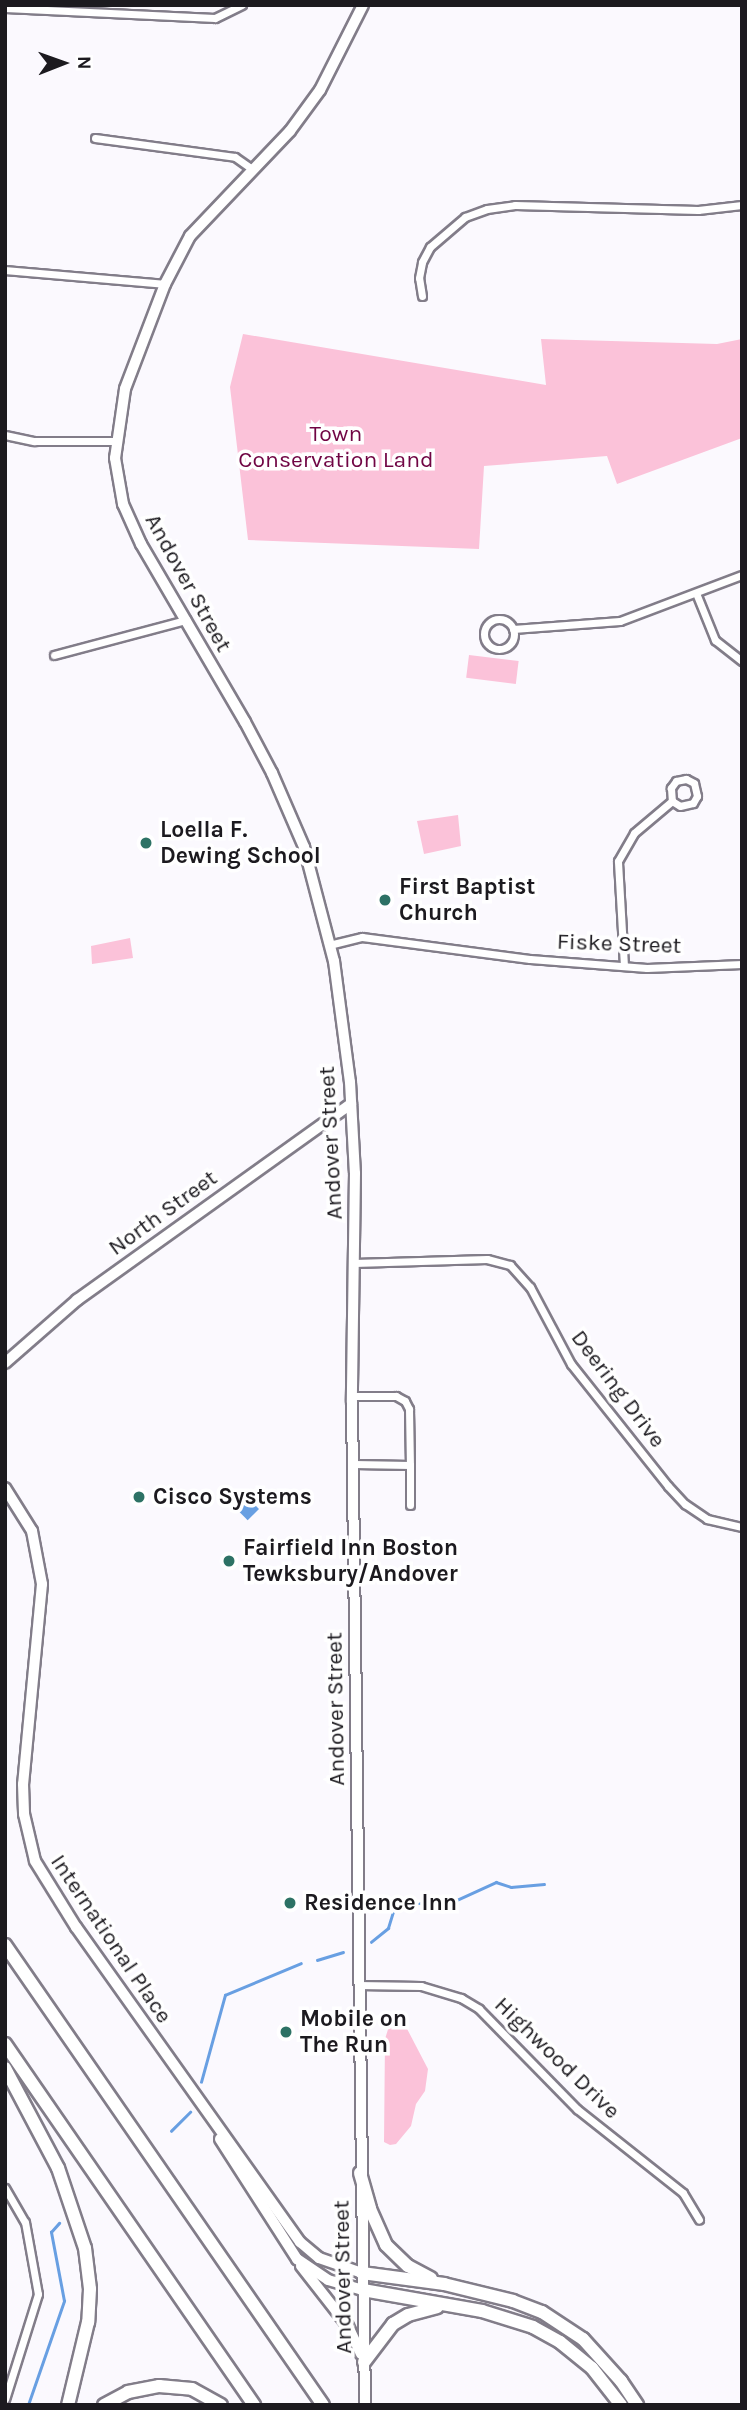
<!DOCTYPE html>
<style>
body{margin:0}
#map{position:relative;width:747px;height:2410px;overflow:hidden;background:#fbf9fe;font-family:Karla,sans-serif}
div>[style]{position:absolute}
.green>*{inset:0;background:#fbc2d9;transform-origin:0 0}
.water>*{inset:0;background:#689fe2;transform-origin:0 0}
.stream>*{height:2.5px;margin:-1.25px;padding:0 1.25px;transform-origin:1.25px;border-radius:1.25px;background:#689fe2}
.roads{filter:drop-shadow(2px 0 #827d89) drop-shadow(-2px 0 #827d89) drop-shadow(0 2px #827d89) drop-shadow(0 -2px #827d89)}
.street>*{height:7px;margin:-3.5px;padding:0 3.5px;transform-origin:3.5px;border-radius:3.5px;background:#fff}
.street>.ring{margin:-3.5px;padding:0;box-sizing:content-box;background:none;border:7px solid #fff;border-radius:50%}
.secondary>*{height:10px;margin:-5px;padding:0 5px;transform-origin:5px;border-radius:5px;background:#fff}
.highway>*{height:12px;margin:-6px;padding:0 6px;transform-origin:6px;border-radius:6px;background:#fff}
.dots>*{width:19px;height:19px;translate:-50% -50%;box-sizing:border-box;border:4px solid #fff;border-radius:50%}
span{translate:-50% -50%;white-space:nowrap;text-align:center;line-height:1.15;-webkit-text-stroke:7px #fff;paint-order:stroke}
.park-label{font-size:23px;color:#700544}
.street-label{font-size:23px;color:#1c1a1f}
.poi-label{font-size:23px;color:#1c1a1f;font-weight:700}
.left{translate:0 -50%;text-align:left}
.frame{position:absolute;inset:0;border:7px solid #1c1a1f;pointer-events:none}
.north{position:absolute;left:28px;top:28px;width:70px;height:70px;-webkit-text-stroke:5px #fff;paint-order:stroke;rotate:89deg;font-size:19px;font-weight:700;line-height:28px;text-align:center;color:#1c1a1f}
.north::after{content:'';display:block;margin:auto;width:24px;height:32px;background:#1c1a1f;clip-path:polygon(50% 0,100% 100%,50% 72%,0 100%)}
</style>
<div id="map">
<div class="green">
<i style="clip-path:polygon(243px 334px,546px 385px,541px 339px,717px 344px,742px 339px,742px 438px,617px 484px,607px 456px,484px 466px,479px 549px,248px 540px,230px 387px)"></i>
<i style="left:469px;top:655px;width:50px;height:23px;rotate:7deg"></i>
<i style="clip-path:polygon(458px 815px,461px 846px,424px 854px,417px 821px)"></i>
<i style="clip-path:polygon(130px 938px,133px 958px,92px 964px,91px 946px)"></i>
<i style="clip-path:polygon(397px 2019px,404px 2023px,428px 2069px,425px 2091px,416px 2104px,411px 2126px,396px 2144px,390px 2145px,384px 2142px,385px 2039px,390px 2023px)"></i>
</div>
<div class="water">
<i style="left:242px;top:1492px;width:24px;height:16px;rotate:45deg"></i>
</div>
<div class="stream">
<i style="left:371px;top:1942px;width:22px;rotate:-39deg"></i>
<i style="left:388px;top:1928px;width:28px;rotate:-73deg"></i>
<i style="left:396px;top:1901px;width:50px;rotate:4.6deg"></i>
<i style="left:446px;top:1905px;width:55px;rotate:-24.7deg"></i>
<i style="left:496px;top:1882px;width:16px;rotate:18deg"></i>
<i style="left:511px;top:1887px;width:33px;rotate:-5deg"></i>
<i style="left:317px;top:1960px;width:27px;rotate:-17deg"></i>
<i style="left:201px;top:2082px;width:90px;rotate:-74.6deg"></i>
<i style="left:225px;top:1995px;width:82px;rotate:-22.8deg"></i>
<i style="left:171px;top:2131px;width:27px;rotate:-45deg"></i>
<i style="left:28px;top:2405px;width:110px;rotate:-70.9deg"></i>
<i style="left:64px;top:2301px;width:70px;rotate:-100.7deg"></i>
<i style="left:51px;top:2232px;width:12px;rotate:-48deg"></i>
</div>
<div class="roads">
<div class="street">
<i style="left:5px;top:8px;width:210px;rotate:2.7deg"></i>
<i style="left:215px;top:18px;width:30px;rotate:-26deg"></i>
<i style="left:95px;top:138px;width:141px;rotate:7.7deg"></i>
<i style="left:235px;top:157px;width:21px;rotate:35deg"></i>
<i style="left:5px;top:270px;width:161px;rotate:5deg"></i>
<i style="left:422px;top:296px;width:18px;rotate:-99deg"></i>
<i style="left:419px;top:278px;width:16px;rotate:-79deg"></i>
<i style="left:422px;top:262px;width:17px;rotate:-62deg"></i>
<i style="left:430px;top:247px;width:46px;rotate:-40.6deg"></i>
<i style="left:465px;top:217px;width:23px;rotate:-20deg"></i>
<i style="left:487px;top:209px;width:28px;rotate:-8deg"></i>
<i style="left:515px;top:205px;width:183px;rotate:1.6deg"></i>
<i style="left:698px;top:210px;width:44px;rotate:-6.5deg"></i>
<i style="left:5px;top:435px;width:30px;rotate:12deg"></i>
<i style="left:34px;top:441px;width:82px"></i>
<i style="left:696px;top:593px;width:51px;rotate:68deg"></i>
<i style="left:715px;top:640px;width:34px;rotate:38deg"></i>
<i class="ring" style="left:484px;top:619px;width:23px;height:23px"></i>
<i style="left:513px;top:629px;width:107px;rotate:-4.3deg"></i>
<i style="left:620px;top:621px;width:130px;rotate:-20.7deg"></i>
<i style="left:54px;top:655px;width:137px;rotate:-14.9deg"></i>
<i style="left:329px;top:945px;width:34px;rotate:-14deg"></i>
<i style="left:362px;top:937px;width:169px;rotate:7.5deg"></i>
<i style="left:530px;top:959px;width:117px;rotate:4.4deg"></i>
<i style="left:647px;top:968px;width:95px;rotate:-2.4deg"></i>
<i style="left:624px;top:966px;width:105px;rotate:-93.3deg"></i>
<i style="left:618px;top:861px;width:32px;rotate:-60deg"></i>
<i style="left:634px;top:833px;width:50px;rotate:-40.1deg"></i>
<i style="left:672px;top:801px;width:9px;rotate:32deg"></i>
<i style="left:680px;top:806px;width:13px;rotate:-13deg"></i>
<i style="left:693px;top:803px;width:8px;rotate:-60deg"></i>
<i style="left:697px;top:796px;width:13px;rotate:-103deg"></i>
<i style="left:694px;top:783px;width:9px;rotate:-153deg"></i>
<i style="left:686px;top:779px;width:10px;rotate:169deg"></i>
<i style="left:676px;top:781px;width:9px;rotate:126deg"></i>
<i style="left:671px;top:788px;width:13px;rotate:86deg"></i>
<i style="left:354px;top:1263px;width:133px;rotate:-1.7deg"></i>
<i style="left:487px;top:1259px;width:24px;rotate:15deg"></i>
<i style="left:510px;top:1265px;width:30px;rotate:48deg"></i>
<i style="left:530px;top:1287px;width:87px;rotate:62deg"></i>
<i style="left:571px;top:1364px;width:156px;rotate:51.5deg"></i>
<i style="left:668px;top:1486px;width:25px;rotate:47deg"></i>
<i style="left:685px;top:1504px;width:27px;rotate:34deg"></i>
<i style="left:707px;top:1519px;width:36px;rotate:13deg"></i>
<i style="left:352px;top:1396px;width:44px"></i>
<i style="left:396px;top:1396px;width:10px;rotate:29deg"></i>
<i style="left:405px;top:1401px;width:9px;rotate:63deg"></i>
<i style="left:409px;top:1409px;width:56px;rotate:89deg"></i>
<i style="left:410px;top:1465px;width:56px;rotate:-179deg"></i>
<i style="left:410px;top:1465px;width:40px;rotate:90deg"></i>
<i style="left:358px;top:1985px;width:63px;rotate:0.9deg"></i>
<i style="left:421px;top:1986px;width:42px;rotate:16.7deg"></i>
<i style="left:461px;top:1998px;width:21px;rotate:31deg"></i>
<i style="left:479px;top:2009px;width:140px;rotate:45.6deg"></i>
<i style="left:577px;top:2109px;width:135px;rotate:38.4deg"></i>
<i style="left:683px;top:2193px;width:31px;rotate:59deg"></i>
<i style="left:5px;top:2188px;width:39px;rotate:60deg"></i>
<i style="left:25px;top:2222px;width:73px;rotate:79.8deg"></i>
<i style="left:38px;top:2294px;width:110px;rotate:107.4deg"></i>
</div>
<div class="secondary">
<i style="left:363px;top:5px;width:95px;rotate:116.8deg"></i>
<i style="left:320px;top:90px;width:51px;rotate:126.2deg"></i>
<i style="left:290px;top:131px;width:145px;rotate:133.6deg"></i>
<i style="left:190px;top:236px;width:54px;rotate:117.5deg"></i>
<i style="left:165px;top:284px;width:112px;rotate:110.9deg"></i>
<i style="left:125px;top:389px;width:70px;rotate:98.2deg"></i>
<i style="left:115px;top:458px;width:47px;rotate:80.1deg"></i>
<i style="left:123px;top:504px;width:44px;rotate:65.8deg"></i>
<i style="left:141px;top:544px;width:206px;rotate:59.7deg"></i>
<i style="left:245px;top:722px;width:58px;rotate:62.1deg"></i>
<i style="left:272px;top:773px;width:81px;rotate:66.6deg"></i>
<i style="left:304px;top:847px;width:118px;rotate:75.3deg"></i>
<i style="left:334px;top:961px;width:122px;rotate:82.5deg"></i>
<i style="left:350px;top:1082px;width:91px;rotate:86.9deg"></i>
<i style="left:355px;top:1173px;width:229px;rotate:90.8deg"></i>
<i style="left:352px;top:1402px;width:1003px;rotate:89.26deg"></i>
<i style="left:5px;top:1363px;width:96px;rotate:-41.2deg"></i>
<i style="left:77px;top:1300px;width:337px;rotate:-35.6deg"></i>
<i style="left:5px;top:1488px;width:51px;rotate:57.9deg"></i>
<i style="left:32px;top:1531px;width:54px;rotate:79.3deg"></i>
<i style="left:42px;top:1584px;width:201px;rotate:95.4deg"></i>
<i style="left:23px;top:1784px;width:30px;rotate:88deg"></i>
<i style="left:24px;top:1814px;width:48px;rotate:76.8deg"></i>
<i style="left:35px;top:1861px;width:78px;rotate:58.2deg"></i>
<i style="left:76px;top:1927px;width:387px;rotate:54.6deg"></i>
<i style="left:300px;top:2242px;width:25px;rotate:40deg"></i>
<i style="left:319px;top:2258px;width:46px;rotate:19.2deg"></i>
<i style="left:220px;top:2139px;width:143px;rotate:57.3deg"></i>
<i style="left:297px;top:2259px;width:37px;rotate:34deg"></i>
<i style="left:328px;top:2280px;width:36px;rotate:16deg"></i>
<i style="left:301px;top:2266px;width:76px;rotate:51.9deg"></i>
<i style="left:348px;top:2326px;width:31px;rotate:65deg"></i>
</div>
<div class="highway">
<i style="left:5px;top:1945px;width:559px;rotate:55.34deg"></i>
<i style="left:5px;top:2044px;width:439px;rotate:55.4deg"></i>
<i style="left:5px;top:2068px;width:113px;rotate:62.1deg"></i>
<i style="left:58px;top:2168px;width:84px;rotate:71.4deg"></i>
<i style="left:85px;top:2248px;width:41px;rotate:83deg"></i>
<i style="left:90px;top:2289px;width:33px;rotate:93deg"></i>
<i style="left:88px;top:2322px;width:85px;rotate:103.5deg"></i>
<i style="left:360px;top:2173px;width:37px;rotate:74deg"></i>
<i style="left:370px;top:2209px;width:39px;rotate:66deg"></i>
<i style="left:386px;top:2245px;width:30px;rotate:44deg"></i>
<i style="left:408px;top:2266px;width:26px;rotate:28deg"></i>
<i style="left:362px;top:2273px;width:83px;rotate:7.6deg"></i>
<i style="left:444px;top:2284px;width:71px;rotate:13.8deg"></i>
<i style="left:513px;top:2301px;width:31px;rotate:21deg"></i>
<i style="left:542px;top:2312px;width:49px;rotate:33.4deg"></i>
<i style="left:583px;top:2339px;width:57px;rotate:47.9deg"></i>
<i style="left:621px;top:2381px;width:29px;rotate:56deg"></i>
<i style="left:363px;top:2290px;width:121px;rotate:10deg"></i>
<i style="left:482px;top:2311px;width:53px;rotate:17.4deg"></i>
<i style="left:533px;top:2327px;width:31px;rotate:29deg"></i>
<i style="left:560px;top:2342px;width:41px;rotate:39.1deg"></i>
<i style="left:592px;top:2368px;width:47px;rotate:51.9deg"></i>
<i style="left:364px;top:2362px;width:48px;rotate:-52.7deg"></i>
<i style="left:393px;top:2324px;width:17px;rotate:-31deg"></i>
<i style="left:408px;top:2315px;width:30px;rotate:-15deg"></i>
<i style="left:104px;top:2405px;width:27px;rotate:-28deg"></i>
<i style="left:128px;top:2392px;width:32px;rotate:-11deg"></i>
<i style="left:159px;top:2386px;width:33px;rotate:5deg"></i>
<i style="left:192px;top:2389px;width:33px;rotate:29deg"></i>
</div>
</div>
<div class="dots">
<i style="left:146px;top:843px;background:#2d7265"></i>
<i style="left:385px;top:900px;background:#2d7265"></i>
<i style="left:139px;top:1497px;background:#2d7265"></i>
<i style="left:229px;top:1561px;background:#2d7265"></i>
<i style="left:290px;top:1903px;background:#2d7265"></i>
<i style="left:286px;top:2032px;background:#2d7265"></i>
</div>
<div class="park-label">
<span style="left:336px;top:447px">Town<br>Conservation Land</span>
</div>
<div class="street-label">
<span style="left:188px;top:583px;rotate:61deg">Andover Street</span>
<span style="left:619px;top:944px;rotate:2deg">Fiske Street</span>
<span style="left:331px;top:1143px;rotate:-93deg">Andover Street</span>
<span style="left:163px;top:1213px;rotate:-36deg">North Street</span>
<span style="left:618px;top:1389px;rotate:53deg">Deering Drive</span>
<span style="left:336px;top:1709px;rotate:-91deg">Andover Street</span>
<span style="left:111px;top:1939px;rotate:56deg">International Place</span>
<span style="left:557px;top:2058px;rotate:44deg">Highwood Drive</span>
<span style="left:343px;top:2277px;rotate:-91deg">Andover Street</span>
</div>
<div class="poi-label">
<span class="left" style="left:160px;top:843px">Loella F.<br>Dewing School</span>
<span class="left" style="left:399px;top:900px">First Baptist<br>Church</span>
<span class="left" style="left:153px;top:1497px">Cisco Systems</span>
<span class="left" style="left:243px;top:1561px">Fairfield Inn Boston<br>Tewksbury/Andover</span>
<span class="left" style="left:304px;top:1903px">Residence Inn</span>
<span class="left" style="left:300px;top:2032px">Mobile on<br>The Run</span>
</div>
<div class="frame"></div>
<div class="north">N</div>
</div>
